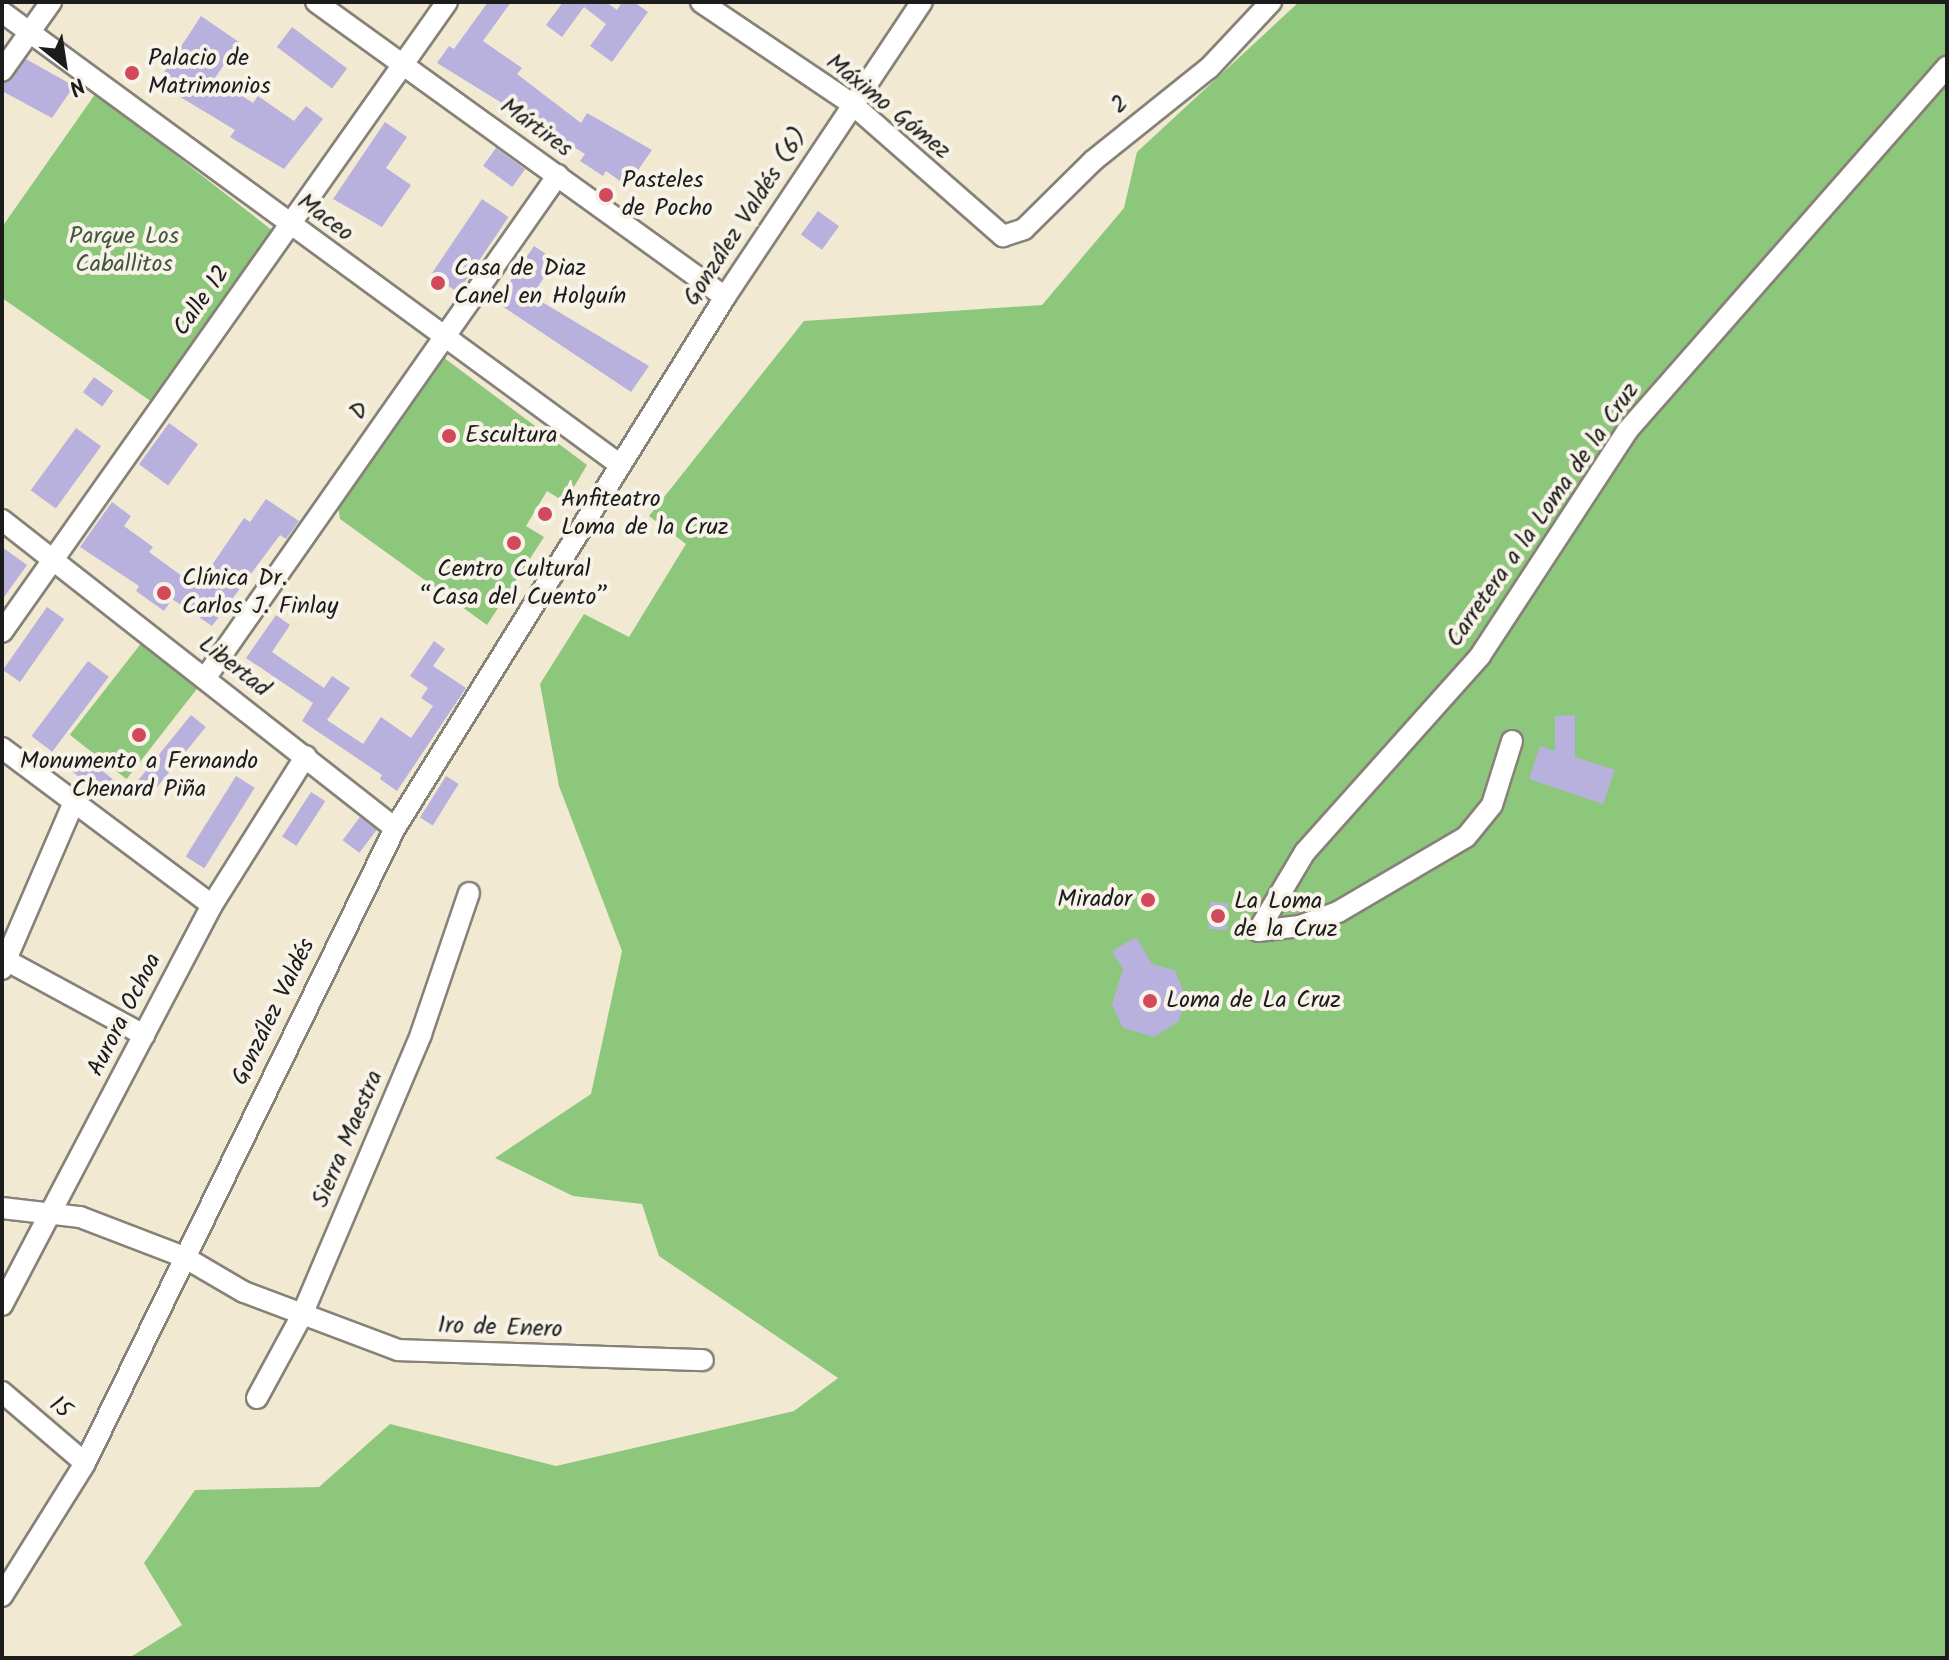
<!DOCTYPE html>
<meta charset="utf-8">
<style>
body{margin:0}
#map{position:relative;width:1949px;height:1660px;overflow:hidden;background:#f2e9d3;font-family:Kalam,sans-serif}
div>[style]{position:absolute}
.green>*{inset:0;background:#8dc77b;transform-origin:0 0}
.building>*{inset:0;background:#b8b1dd;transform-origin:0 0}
.roads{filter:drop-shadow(2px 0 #878278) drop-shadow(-2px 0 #878278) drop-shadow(0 2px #878278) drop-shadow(0 -2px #878278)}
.minor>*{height:20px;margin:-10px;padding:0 10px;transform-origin:10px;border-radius:10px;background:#fff}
.dots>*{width:22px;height:22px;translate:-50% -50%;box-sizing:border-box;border:4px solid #f7f3e8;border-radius:50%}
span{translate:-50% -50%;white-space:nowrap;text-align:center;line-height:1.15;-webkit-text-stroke:8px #f7f3e8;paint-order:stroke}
.poi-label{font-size:24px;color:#1c1c1c}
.left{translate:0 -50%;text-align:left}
.right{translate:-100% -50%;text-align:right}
.street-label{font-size:24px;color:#1c1c1c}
.park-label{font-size:24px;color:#44583d}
.frame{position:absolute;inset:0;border:4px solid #1c1c1c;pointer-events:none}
.north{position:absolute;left:24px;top:24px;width:80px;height:80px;-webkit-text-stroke:6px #f7f3e8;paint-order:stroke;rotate:150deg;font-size:22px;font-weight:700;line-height:32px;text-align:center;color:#1c1c1c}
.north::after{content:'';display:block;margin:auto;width:28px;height:36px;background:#1c1c1c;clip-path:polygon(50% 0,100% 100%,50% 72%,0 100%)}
</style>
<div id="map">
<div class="green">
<i style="clip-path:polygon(1299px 2px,1947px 2px,1947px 1658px,129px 1658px,182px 1625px,144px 1563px,195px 1490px,319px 1487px,390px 1424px,556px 1466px,794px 1411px,838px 1378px,659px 1256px,642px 1204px,573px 1196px,495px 1158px,591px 1094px,622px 951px,559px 786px,540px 684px,584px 614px,629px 637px,686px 544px,649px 516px,804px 321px,1042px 305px,1124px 208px,1137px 152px)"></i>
<i style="clip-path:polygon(96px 93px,273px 231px,152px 402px,2px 298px,2px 227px)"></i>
<i style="clip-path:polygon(443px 357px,587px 465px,565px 502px,547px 491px,526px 526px,544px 537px,487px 625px,340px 519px,337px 498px)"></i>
<i style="left:143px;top:641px;width:72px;height:119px;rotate:38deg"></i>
</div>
<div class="building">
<i style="clip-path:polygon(488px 2px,511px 2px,483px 41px,522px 68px,517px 74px,581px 123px,587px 113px,652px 150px,627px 186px,606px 171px,603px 176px,580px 161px,585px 154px,437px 63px,449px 46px,454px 49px)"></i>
<i style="clip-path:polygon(563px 2px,606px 2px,617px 10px,622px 2px,634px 2px,648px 12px,612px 62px,590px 46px,606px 24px,584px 7px,562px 37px,546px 25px)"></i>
<i style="clip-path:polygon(201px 16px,239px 42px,215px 78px,253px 103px,258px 96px,294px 121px,306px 106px,323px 119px,284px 169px,230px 137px,235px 130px,157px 83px)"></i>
<i style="left:292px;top:27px;width:69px;height:25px;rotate:37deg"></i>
<i style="clip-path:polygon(26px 59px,74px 86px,52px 118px,2px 91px,2px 84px)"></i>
<i style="clip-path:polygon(385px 122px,407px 137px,386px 168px,411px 185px,382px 227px,333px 199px)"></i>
<i style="left:496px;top:148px;width:36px;height:22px;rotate:36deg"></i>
<i style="left:482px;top:199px;width:32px;height:91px;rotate:34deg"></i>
<i style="left:818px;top:211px;width:26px;height:29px;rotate:36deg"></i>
<i style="clip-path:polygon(534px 246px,555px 260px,532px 296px,649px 366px,631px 392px,496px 302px)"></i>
<i style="left:94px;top:377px;width:24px;height:19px;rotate:36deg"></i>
<i style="left:169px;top:423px;width:36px;height:51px;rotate:36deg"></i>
<i style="left:76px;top:428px;width:31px;height:77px;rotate:36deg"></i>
<i style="clip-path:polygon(266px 499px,299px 521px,286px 539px,280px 535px,212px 626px,172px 599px,164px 611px,136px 591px,139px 586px,80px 547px,112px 502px,131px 516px,124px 526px,153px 547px,149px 552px,197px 587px,244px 518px,250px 522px)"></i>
<i style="clip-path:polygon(2px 547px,27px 565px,2px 600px)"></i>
<i style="left:47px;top:607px;width:21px;height:77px;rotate:35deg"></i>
<i style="clip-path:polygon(276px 615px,290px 625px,272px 652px,324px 688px,332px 676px,350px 688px,327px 720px,363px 744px,381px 717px,411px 738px,433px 706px,421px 698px,428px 688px,410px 676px,434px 641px,445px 649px,433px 666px,466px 688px,397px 791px,380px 779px,382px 775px,302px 721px,313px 703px,246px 658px)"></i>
<i style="left:88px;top:661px;width:26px;height:94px;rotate:37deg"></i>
<i style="left:191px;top:715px;width:19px;height:92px;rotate:39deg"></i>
<i style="clip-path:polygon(1575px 715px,1575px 757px,1615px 770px,1603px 804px,1529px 779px,1540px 746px,1555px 751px,1555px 716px)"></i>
<i style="left:85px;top:756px;width:43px;height:20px;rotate:40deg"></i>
<i style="left:236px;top:776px;width:22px;height:95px;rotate:32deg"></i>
<i style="left:446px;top:776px;width:15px;height:49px;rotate:32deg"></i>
<i style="left:311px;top:792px;width:17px;height:53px;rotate:33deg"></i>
<i style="left:360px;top:817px;width:21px;height:29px;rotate:37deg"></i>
<i style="left:1210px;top:902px;width:18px;height:27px;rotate:3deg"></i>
<i style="clip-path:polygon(1136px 937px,1152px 964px,1175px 970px,1186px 998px,1179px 1021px,1154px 1037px,1123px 1028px,1112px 1005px,1123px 969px,1112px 951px)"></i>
</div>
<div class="roads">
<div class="minor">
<i style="left:316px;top:2px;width:504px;rotate:35.8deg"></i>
<i style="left:701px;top:2px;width:182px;rotate:34deg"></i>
<i style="left:852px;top:104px;width:201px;rotate:41.2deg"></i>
<i style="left:1003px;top:236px;width:22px;rotate:-18deg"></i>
<i style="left:1024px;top:229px;width:98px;rotate:-44.6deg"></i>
<i style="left:1094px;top:160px;width:147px;rotate:-38.7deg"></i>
<i style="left:1209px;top:68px;width:91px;rotate:-46.8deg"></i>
<i style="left:2px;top:12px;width:765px;rotate:36.23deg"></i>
<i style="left:2px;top:71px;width:85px;rotate:-54.6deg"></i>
<i style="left:2px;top:520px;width:499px;rotate:38.1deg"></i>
<i style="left:2px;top:632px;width:771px;rotate:-54.76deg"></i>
<i style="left:206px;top:677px;width:613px;rotate:-54.96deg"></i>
<i style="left:2px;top:748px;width:262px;rotate:36.8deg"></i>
<i style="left:1258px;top:931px;width:92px;rotate:-59.3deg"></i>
<i style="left:1305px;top:852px;width:263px;rotate:-48.2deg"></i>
<i style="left:1480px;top:656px;width:269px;rotate:-56.8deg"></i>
<i style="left:1627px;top:431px;width:485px;rotate:-48.7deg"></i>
<i style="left:1258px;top:931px;width:42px;rotate:-6.8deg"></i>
<i style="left:1300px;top:926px;width:40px;rotate:-20.2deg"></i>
<i style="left:1338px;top:912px;width:148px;rotate:-30.4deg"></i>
<i style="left:1466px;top:837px;width:41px;rotate:-50.9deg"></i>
<i style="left:1492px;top:805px;width:67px;rotate:-72.6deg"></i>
<i style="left:2px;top:958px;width:162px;rotate:28.5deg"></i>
<i style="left:2px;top:969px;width:182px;rotate:-66.7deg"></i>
<i style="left:2px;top:1208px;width:79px;rotate:6.6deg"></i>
<i style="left:80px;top:1217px;width:111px;rotate:21deg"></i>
<i style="left:184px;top:1257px;width:69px;rotate:30.3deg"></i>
<i style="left:244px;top:1292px;width:165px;rotate:20.6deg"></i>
<i style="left:398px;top:1350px;width:305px;rotate:1.9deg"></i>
<i style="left:2px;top:1305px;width:452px;rotate:-62.3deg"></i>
<i style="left:212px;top:905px;width:176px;rotate:-57.8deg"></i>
<i style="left:2px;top:1392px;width:109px;rotate:40.5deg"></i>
<i style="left:257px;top:1398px;width:94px;rotate:-61.5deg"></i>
<i style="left:302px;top:1315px;width:305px;rotate:-67deg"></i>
<i style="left:421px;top:1034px;width:149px;rotate:-71.2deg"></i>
<i style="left:2px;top:1596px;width:157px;rotate:-58deg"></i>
<i style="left:85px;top:1463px;width:707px;rotate:-63.98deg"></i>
<i style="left:395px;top:828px;width:625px;rotate:-58.14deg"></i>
<i style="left:725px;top:297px;width:355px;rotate:-56.3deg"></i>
</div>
</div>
<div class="dots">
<i style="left:132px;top:73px;background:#d1495b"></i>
<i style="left:606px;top:195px;background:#d1495b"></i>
<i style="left:438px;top:283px;background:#d1495b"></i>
<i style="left:449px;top:436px;background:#d1495b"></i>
<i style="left:545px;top:514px;background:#d1495b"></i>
<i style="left:514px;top:543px;background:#d1495b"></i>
<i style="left:164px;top:593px;background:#d1495b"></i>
<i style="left:139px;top:735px;background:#d1495b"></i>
<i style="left:1148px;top:900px;background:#d1495b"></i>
<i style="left:1218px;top:916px;background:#d1495b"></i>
<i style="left:1150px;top:1001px;background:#d1495b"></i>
</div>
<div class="poi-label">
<span class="left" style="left:148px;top:73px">Palacio de<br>Matrimonios</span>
<span class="left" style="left:622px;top:195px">Pasteles<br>de Pocho</span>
<span class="left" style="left:454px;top:283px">Casa de Diaz<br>Canel en Holguín</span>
<span class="left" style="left:465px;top:436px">Escultura</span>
<span class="left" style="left:561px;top:514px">Anfiteatro<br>Loma de la Cruz</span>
<span style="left:514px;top:584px">Centro Cultural<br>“Casa del Cuento”</span>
<span class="left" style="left:182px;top:593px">Clínica Dr.<br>Carlos J. Finlay</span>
<span style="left:139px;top:776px">Monumento a Fernando<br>Chenard Piña</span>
<span class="right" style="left:1132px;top:900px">Mirador</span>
<span class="left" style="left:1234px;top:916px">La Loma<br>de la Cruz</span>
<span class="left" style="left:1166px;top:1001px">Loma de La Cruz</span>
</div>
<div class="street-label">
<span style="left:1120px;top:105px;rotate:-39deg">2</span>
<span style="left:888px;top:107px;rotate:39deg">Máximo Gómez</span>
<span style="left:536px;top:128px;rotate:36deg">Mártires</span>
<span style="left:746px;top:217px;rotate:-57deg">González Valdés (6)</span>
<span style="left:325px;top:218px;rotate:37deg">Maceo</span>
<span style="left:202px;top:301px;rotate:-55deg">Calle 12</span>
<span style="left:360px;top:411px;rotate:-55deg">D</span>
<span style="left:1543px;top:515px;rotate:-55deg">Carretera a la Loma de la Cruz</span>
<span style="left:234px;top:667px;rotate:38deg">Libertad</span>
<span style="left:274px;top:1012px;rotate:-64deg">González Valdés</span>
<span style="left:125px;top:1015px;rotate:-63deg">Aurora Ochoa</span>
<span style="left:348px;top:1139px;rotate:-67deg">Sierra Maestra</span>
<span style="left:500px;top:1328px;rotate:2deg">1ro de Enero</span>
<span style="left:60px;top:1408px;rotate:40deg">15</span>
</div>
<div class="park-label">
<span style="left:124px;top:251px">Parque Los<br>Caballitos</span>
</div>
<div class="frame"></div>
<div class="north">N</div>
</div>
